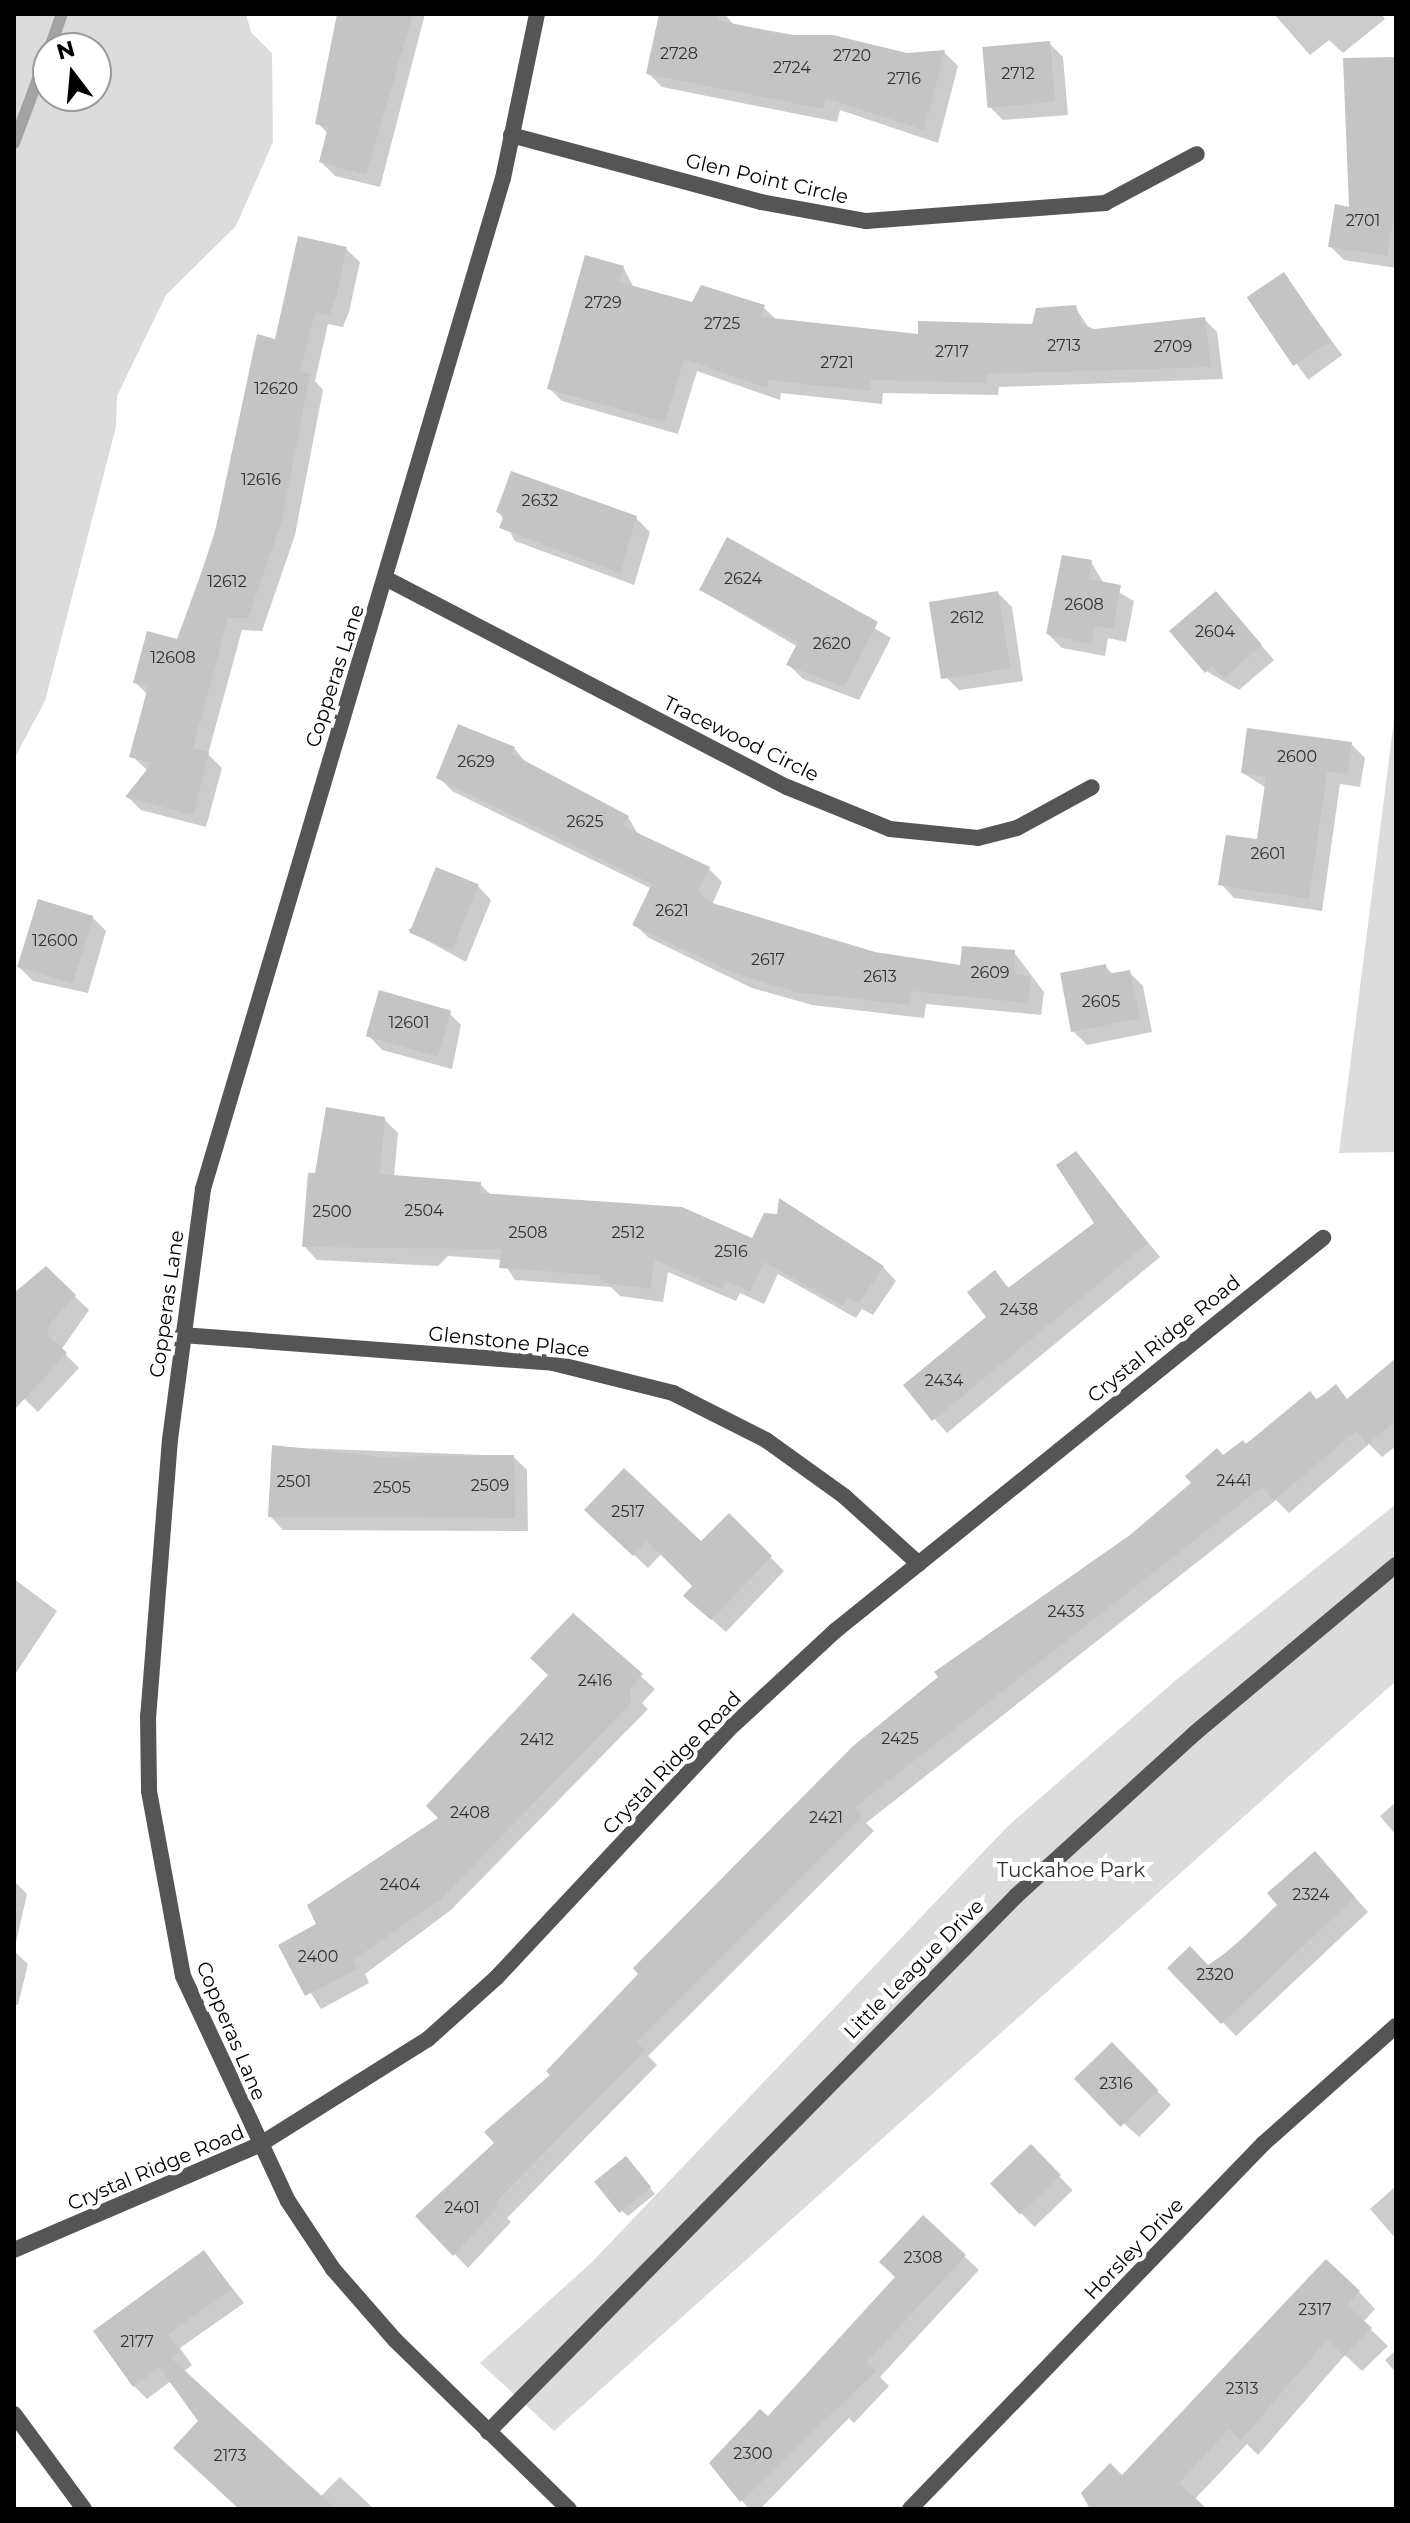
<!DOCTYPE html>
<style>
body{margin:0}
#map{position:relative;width:1410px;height:2523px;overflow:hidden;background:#fff;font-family:Montserrat,sans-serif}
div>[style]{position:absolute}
.green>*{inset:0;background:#dcdcdc}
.shadow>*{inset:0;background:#0003;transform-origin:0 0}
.stream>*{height:12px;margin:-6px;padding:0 6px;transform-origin:6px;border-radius:6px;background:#a3a3a3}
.building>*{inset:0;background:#c4c4c4;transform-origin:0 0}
.service>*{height:16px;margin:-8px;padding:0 8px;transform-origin:8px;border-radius:8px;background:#555}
.minor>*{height:16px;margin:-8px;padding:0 8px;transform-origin:8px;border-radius:8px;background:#555}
.tertiary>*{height:16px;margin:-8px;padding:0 8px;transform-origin:8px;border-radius:8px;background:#555}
span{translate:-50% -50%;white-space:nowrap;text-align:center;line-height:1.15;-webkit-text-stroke:8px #fff;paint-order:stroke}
.number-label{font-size:16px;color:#313131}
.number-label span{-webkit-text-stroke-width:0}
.street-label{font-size:20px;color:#000}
.park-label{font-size:20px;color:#333}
.frame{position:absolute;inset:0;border:16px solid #000;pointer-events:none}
.north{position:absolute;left:32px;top:32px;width:80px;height:80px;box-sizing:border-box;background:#fff;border:2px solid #999;border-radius:50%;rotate:344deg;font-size:22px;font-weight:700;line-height:32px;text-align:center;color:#000}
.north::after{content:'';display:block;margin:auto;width:28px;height:36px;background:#000;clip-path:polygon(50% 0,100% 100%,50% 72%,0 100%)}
</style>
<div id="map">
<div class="green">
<i style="clip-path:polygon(evenodd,14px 14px,246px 14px,251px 32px,272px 53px,273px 142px,236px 226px,166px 295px,117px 396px,116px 427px,45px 701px,14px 759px,14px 14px,48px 48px,96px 48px,96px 96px,48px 96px,48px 48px)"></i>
<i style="clip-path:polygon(1396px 704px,1396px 1152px,1339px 1153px)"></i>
<i style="clip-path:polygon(1396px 1504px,1396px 1681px,554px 2431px,480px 2363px,591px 2263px,1008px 1826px,1176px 1680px)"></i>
</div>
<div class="shadow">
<i style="clip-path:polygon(339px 14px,425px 14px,380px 187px,335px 176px,321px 162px,328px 134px,318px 123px)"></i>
<i style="clip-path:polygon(664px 14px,725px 14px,733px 24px,907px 55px,944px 52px,958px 66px,938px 143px,840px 110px,837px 122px,662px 87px,648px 73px)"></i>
<i style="clip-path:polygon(1274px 14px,1381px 14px,1385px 19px,1343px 53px,1329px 40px,1310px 55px)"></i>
<i style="clip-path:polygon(1049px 43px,1063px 57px,1068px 115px,1003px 120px,989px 106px)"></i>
<i style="clip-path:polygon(1396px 59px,1396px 268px,1344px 260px,1330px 246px,1350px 209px,1345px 60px)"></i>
<i style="clip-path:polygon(346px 249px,360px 262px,349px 312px,343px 327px,328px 324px,315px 381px,323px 390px,295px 535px,262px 631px,242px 630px,208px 754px,222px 768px,206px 827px,141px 810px,128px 797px,148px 771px,132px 756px,148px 695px,136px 683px,179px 641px,277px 341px)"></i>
<i style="clip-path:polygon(586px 257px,623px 267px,634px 288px,693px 304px,763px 307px,777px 320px,919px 336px,1034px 326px,1075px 307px,1091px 331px,1204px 319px,1217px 332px,1223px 379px,999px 387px,998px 395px,883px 393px,882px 404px,781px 393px,780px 400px,697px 371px,678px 434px,562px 401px,549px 388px)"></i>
<i style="left:1284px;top:275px;width:99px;height:42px;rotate:54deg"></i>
<i style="clip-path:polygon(499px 512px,636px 518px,650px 532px,634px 585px,515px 541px)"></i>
<i style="clip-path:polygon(727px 540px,891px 638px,859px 700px,803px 679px,789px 665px,798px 647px,701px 590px)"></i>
<i style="clip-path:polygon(1091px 562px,1104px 584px,1134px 601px,1126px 642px,1108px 638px,1105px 656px,1062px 648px,1048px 634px)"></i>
<i style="clip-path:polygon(998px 593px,1012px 607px,1023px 681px,959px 690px,945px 676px)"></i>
<i style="clip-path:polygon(1229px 608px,1274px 660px,1239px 690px,1206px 671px)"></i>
<i style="clip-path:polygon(1351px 744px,1365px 758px,1360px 787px,1340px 784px,1322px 911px,1234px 898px,1221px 884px,1259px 841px,1266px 788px,1243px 773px)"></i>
<i style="clip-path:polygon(514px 748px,527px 764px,628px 817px,639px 836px,709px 869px,722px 882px,712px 905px,875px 954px,962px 968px,1014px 952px,1044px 992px,1041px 1015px,926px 1004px,924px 1018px,812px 1005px,752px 988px,649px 938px,635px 925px,652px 889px,452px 791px,439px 777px)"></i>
<i style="clip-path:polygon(478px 886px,491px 900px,466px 962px,408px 930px)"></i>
<i style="clip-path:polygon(92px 917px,106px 931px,88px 993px,33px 981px,19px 967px)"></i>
<i style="clip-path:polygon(1105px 966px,1114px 975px,1129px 972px,1143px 986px,1152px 1032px,1087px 1045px,1073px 1031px)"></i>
<i style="clip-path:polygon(447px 1011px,461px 1025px,452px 1069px,382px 1050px,369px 1036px)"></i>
<i style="clip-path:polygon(384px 1119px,398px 1133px,394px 1177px,480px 1184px,491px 1195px,883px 1267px,896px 1281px,873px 1315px,862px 1309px,856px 1318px,778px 1274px,764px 1304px,740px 1293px,736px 1301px,668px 1272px,663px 1302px,620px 1296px,611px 1287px,515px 1280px,502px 1260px,448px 1256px,438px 1266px,317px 1260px,304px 1246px,317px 1175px)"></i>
<i style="clip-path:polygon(1075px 1153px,1160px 1257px,947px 1433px,905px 1385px,989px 1317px,994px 1273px,1010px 1289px,1097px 1223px)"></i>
<i style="clip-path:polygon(46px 1269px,89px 1310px,61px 1350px,79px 1368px,38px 1412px,14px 1389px,14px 1309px)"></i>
<i style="clip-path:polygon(1396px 1361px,1396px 1446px,1382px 1457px,1369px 1444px,1289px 1513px,1276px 1500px,866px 1823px,874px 1831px,648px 2056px,657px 2065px,507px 2218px,511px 2222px,468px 2268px,418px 2216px,497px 2143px,553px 2075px,1131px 1536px,1223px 1458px,1335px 1387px,1348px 1400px)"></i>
<i style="clip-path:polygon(274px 1447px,513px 1456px,527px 1470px,528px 1531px,283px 1530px,270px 1516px)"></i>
<i style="clip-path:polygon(587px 1510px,701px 1544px,729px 1516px,784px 1571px,726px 1632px,700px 1609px,695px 1586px,662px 1553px,648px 1568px)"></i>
<i style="clip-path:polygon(14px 1579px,57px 1611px,14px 1676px)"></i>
<i style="clip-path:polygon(573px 1616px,655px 1689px,642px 1703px,648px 1709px,451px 1910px,365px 1974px,369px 1983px,321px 2009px,281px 1946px,319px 1925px,441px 1818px,550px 1676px)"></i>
<i style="clip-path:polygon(1396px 1802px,1396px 1835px,1380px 1816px)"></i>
<i style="clip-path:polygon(1328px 1867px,1368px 1912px,1236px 2036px,1170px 1968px,1208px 1967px)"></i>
<i style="clip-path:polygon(14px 1881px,27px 1894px,14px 1951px,28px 1964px,18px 2005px,14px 2004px)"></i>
<i style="clip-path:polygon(1112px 2045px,1171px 2105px,1139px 2137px,1090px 2093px)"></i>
<i style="left:1031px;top:2147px;width:60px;height:53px;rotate:46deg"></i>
<i style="clip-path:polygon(632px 2165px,655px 2194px,628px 2216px,621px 2210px)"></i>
<i style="clip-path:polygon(1396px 2186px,1396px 2239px,1370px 2209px)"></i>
<i style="clip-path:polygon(923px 2218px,979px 2270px,880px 2377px,889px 2386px,854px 2423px,849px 2418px,760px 2509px,749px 2509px,711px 2464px,768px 2419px,898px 2277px)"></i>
<i style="clip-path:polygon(204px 2252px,244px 2303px,180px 2348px,192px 2365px,183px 2372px,320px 2497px,340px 2477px,374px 2509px,242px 2509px,200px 2422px,171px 2381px,147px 2399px,134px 2386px)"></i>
<i style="clip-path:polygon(1359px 2292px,1375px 2309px,1363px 2322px,1388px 2346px,1362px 2371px,1345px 2355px,1258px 2455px,1247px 2444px,1194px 2500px,1204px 2509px,1116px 2509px)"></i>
<i style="clip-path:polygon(1396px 2350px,1396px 2373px,1385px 2360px)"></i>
</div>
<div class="stream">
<i style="left:50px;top:48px;width:36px;rotate:-71deg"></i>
<i style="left:14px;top:143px;width:97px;rotate:-69.5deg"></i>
</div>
<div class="building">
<i style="clip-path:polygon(337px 14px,413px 14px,366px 175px,319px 162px,328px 127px,315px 124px)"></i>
<i style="clip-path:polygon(659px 14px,719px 14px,718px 20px,782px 35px,833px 35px,907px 53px,945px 50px,924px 130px,826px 98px,823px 109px,646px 74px)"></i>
<i style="left:1050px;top:41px;width:61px;height:68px;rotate:85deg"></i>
<i style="clip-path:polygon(1396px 57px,1396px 201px,1387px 256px,1328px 247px,1335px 204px,1349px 207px,1343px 58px)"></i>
<i style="clip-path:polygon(298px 236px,347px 247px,336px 298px,330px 315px,315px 312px,300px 371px,310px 374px,282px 520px,248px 618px,228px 618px,193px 748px,209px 752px,193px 815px,125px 797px,152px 763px,129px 757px,148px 687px,133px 683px,147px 631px,177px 639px,213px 541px,257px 334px,275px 339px)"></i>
<i style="clip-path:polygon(585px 255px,624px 266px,619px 282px,692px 302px,701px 285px,765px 305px,761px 317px,918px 334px,918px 321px,1032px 324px,1036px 308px,1076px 305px,1081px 324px,1094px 329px,1205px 317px,1211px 367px,986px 374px,986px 383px,871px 380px,870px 391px,768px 380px,767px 388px,684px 359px,665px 422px,547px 389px)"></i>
<i style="left:1284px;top:272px;width:83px;height:45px;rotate:56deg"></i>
<i style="clip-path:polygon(511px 471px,637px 516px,620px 573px,499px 528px,504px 515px,496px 512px)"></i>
<i style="clip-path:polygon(727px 537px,878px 622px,844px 687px,786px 665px,798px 642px,699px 590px)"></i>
<i style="clip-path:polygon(1062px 555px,1092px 560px,1089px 579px,1121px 585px,1113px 629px,1095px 626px,1091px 644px,1046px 634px)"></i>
<i style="left:998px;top:591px;width:78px;height:70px;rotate:81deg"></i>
<i style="clip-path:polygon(1216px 591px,1262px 645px,1224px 678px,1212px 665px,1205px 673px,1169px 631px)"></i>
<i style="clip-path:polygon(458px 724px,515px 747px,512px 754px,629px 816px,623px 826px,710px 867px,698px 891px,709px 902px,875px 952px,960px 965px,962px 946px,1015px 950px,1015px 974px,1031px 977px,1028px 1003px,912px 991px,910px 1005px,797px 992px,736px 974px,632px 925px,652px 884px,436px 778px)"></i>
<i style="clip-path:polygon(1247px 728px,1352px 742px,1347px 774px,1327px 772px,1309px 899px,1218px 885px,1226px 835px,1257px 839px,1266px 777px,1241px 773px)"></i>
<i style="left:436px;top:867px;width:46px;height:71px;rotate:22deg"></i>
<i style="left:38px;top:899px;width:58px;height:71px;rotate:17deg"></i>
<i style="clip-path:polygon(1106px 964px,1107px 974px,1130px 970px,1140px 1018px,1071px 1032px,1060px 973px)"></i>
<i style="left:379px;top:990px;width:75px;height:48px;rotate:16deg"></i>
<i style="clip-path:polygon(326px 1107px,385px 1117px,380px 1174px,481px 1182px,480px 1193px,682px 1207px,752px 1238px,764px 1213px,777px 1214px,779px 1198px,884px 1266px,859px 1303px,848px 1297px,842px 1305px,764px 1262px,750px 1291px,726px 1281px,722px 1289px,655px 1260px,650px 1289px,604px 1283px,598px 1275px,499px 1268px,501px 1249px,302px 1247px,308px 1173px,315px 1173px)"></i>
<i style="clip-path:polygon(1076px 1151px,1148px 1243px,932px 1421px,903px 1385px,986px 1317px,967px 1292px,995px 1270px,1008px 1288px,1094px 1223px,1056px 1165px)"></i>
<i style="clip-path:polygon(46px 1266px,76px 1295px,49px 1325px,48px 1335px,67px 1353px,14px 1410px,14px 1293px)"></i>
<i style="clip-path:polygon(1396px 1358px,1396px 1420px,1367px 1445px,1356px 1431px,1274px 1500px,1262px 1487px,854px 1808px,862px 1816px,636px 2042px,645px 2050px,495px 2203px,498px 2207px,453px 2256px,415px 2216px,494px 2143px,484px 2132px,550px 2075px,546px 2071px,638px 1974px,633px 1968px,853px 1746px,938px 1677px,934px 1672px,1130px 1535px,1191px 1483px,1185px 1476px,1217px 1448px,1223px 1455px,1243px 1440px,1246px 1444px,1310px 1391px,1317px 1400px,1336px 1384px,1347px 1399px)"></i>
<i style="clip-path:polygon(272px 1445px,382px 1457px,514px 1455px,515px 1518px,268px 1517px)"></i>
<i style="clip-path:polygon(624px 1468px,701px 1541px,729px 1513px,772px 1556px,711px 1620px,683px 1596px,692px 1586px,647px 1541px,633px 1556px,584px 1510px)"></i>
<i style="clip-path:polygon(573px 1613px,643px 1674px,630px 1688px,631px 1703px,440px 1900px,353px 1960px,357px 1969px,305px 1996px,278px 1945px,316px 1924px,307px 1905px,438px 1818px,426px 1806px,548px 1675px,530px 1658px)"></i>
<i style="clip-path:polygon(1315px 1851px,1355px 1897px,1221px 2024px,1167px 1968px,1190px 1946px,1208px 1965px,1230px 1950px,1277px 1905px,1267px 1893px)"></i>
<i style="left:1112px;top:2042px;width:67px;height:53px;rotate:46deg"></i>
<i style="left:1031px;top:2144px;width:43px;height:57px;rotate:46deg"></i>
<i style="left:626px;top:2156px;width:40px;height:41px;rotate:51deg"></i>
<i style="clip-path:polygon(923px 2215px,966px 2255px,867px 2362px,876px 2371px,740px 2502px,709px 2463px,760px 2409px,768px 2416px,895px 2277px,879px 2262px)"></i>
<i style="clip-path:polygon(204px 2250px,232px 2289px,168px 2334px,180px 2351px,171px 2358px,336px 2509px,239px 2509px,173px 2448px,198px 2421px,159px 2367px,133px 2387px,93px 2331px)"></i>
<i style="clip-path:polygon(1326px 2259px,1360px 2291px,1347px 2305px,1372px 2328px,1344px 2356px,1327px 2340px,1241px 2440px,1229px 2429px,1179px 2483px,1207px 2509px,1090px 2509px,1081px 2493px,1110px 2463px,1122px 2475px)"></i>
</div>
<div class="service">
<i style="left:488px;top:2432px;width:752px;rotate:-45.43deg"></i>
<i style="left:1016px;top:1896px;width:242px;rotate:-42.3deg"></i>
<i style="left:1195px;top:1733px;width:262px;rotate:-39.9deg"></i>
</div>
<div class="minor">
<i style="left:511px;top:135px;width:259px;rotate:15deg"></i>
<i style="left:761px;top:202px;width:107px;rotate:10.3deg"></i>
<i style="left:866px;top:221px;width:240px;rotate:-4.3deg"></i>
<i style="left:1105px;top:203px;width:104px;rotate:-28deg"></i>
<i style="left:387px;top:579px;width:451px;rotate:27.5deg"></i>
<i style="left:787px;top:787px;width:111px;rotate:22.2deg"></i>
<i style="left:890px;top:829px;width:88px;rotate:5.8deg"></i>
<i style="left:978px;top:838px;width:40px;rotate:-14.4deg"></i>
<i style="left:1017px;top:828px;width:85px;rotate:-28.7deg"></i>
<i style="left:182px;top:1335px;width:372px;rotate:4.3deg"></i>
<i style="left:553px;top:1363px;width:124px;rotate:14deg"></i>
<i style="left:673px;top:1393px;width:104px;rotate:26.8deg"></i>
<i style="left:766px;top:1440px;width:96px;rotate:35.7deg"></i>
<i style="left:844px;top:1496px;width:101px;rotate:42.2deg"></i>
<i style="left:14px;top:2250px;width:267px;rotate:-23.2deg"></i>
<i style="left:259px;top:2145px;width:199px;rotate:-32.1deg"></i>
<i style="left:428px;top:2039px;width:93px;rotate:-41.9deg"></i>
<i style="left:497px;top:1977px;width:337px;rotate:-46.9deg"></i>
<i style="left:727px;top:1731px;width:147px;rotate:-42.8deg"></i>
<i style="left:835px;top:1631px;width:627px;rotate:-38.85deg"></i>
<i style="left:14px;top:2414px;width:118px;rotate:53.6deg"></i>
<i style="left:910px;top:2509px;width:508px;rotate:-45.96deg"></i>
<i style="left:1263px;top:2144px;width:178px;rotate:-41.6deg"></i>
</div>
<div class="tertiary">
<i style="left:537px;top:14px;width:167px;rotate:101.7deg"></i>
<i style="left:503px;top:178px;width:1055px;rotate:106.53deg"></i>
<i style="left:203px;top:1189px;width:252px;rotate:97.5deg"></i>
<i style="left:170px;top:1439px;width:278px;rotate:94.5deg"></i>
<i style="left:148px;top:1716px;width:75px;rotate:89.2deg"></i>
<i style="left:149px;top:1791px;width:188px;rotate:79.6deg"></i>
<i style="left:183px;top:1976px;width:248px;rotate:65deg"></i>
<i style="left:288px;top:2201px;width:82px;rotate:56.5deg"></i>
<i style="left:333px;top:2269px;width:94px;rotate:48.9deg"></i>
<i style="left:395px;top:2340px;width:243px;rotate:44.2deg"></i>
</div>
<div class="number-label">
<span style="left:679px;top:54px">2728</span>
<span style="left:852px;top:56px">2720</span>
<span style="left:792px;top:68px">2724</span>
<span style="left:1018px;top:74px">2712</span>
<span style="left:904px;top:79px">2716</span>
<span style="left:1363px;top:221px">2701</span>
<span style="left:603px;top:303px">2729</span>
<span style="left:722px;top:324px">2725</span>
<span style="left:1064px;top:346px">2713</span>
<span style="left:1173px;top:347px">2709</span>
<span style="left:952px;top:352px">2717</span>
<span style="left:837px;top:363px">2721</span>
<span style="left:276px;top:389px">12620</span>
<span style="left:261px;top:480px">12616</span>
<span style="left:540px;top:501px">2632</span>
<span style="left:743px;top:579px">2624</span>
<span style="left:227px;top:582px">12612</span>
<span style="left:1084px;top:605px">2608</span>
<span style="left:967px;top:618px">2612</span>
<span style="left:1215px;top:632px">2604</span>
<span style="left:832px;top:644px">2620</span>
<span style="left:173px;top:658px">12608</span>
<span style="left:1297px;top:757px">2600</span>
<span style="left:476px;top:762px">2629</span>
<span style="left:585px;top:822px">2625</span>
<span style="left:1268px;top:854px">2601</span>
<span style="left:672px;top:911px">2621</span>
<span style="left:55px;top:941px">12600</span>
<span style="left:768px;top:960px">2617</span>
<span style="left:990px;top:973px">2609</span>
<span style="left:880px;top:977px">2613</span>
<span style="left:1101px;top:1002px">2605</span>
<span style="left:409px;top:1023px">12601</span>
<span style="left:424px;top:1211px">2504</span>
<span style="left:332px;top:1212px">2500</span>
<span style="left:528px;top:1233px">2508</span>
<span style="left:628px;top:1233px">2512</span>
<span style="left:731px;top:1252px">2516</span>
<span style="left:1019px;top:1310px">2438</span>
<span style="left:944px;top:1381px">2434</span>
<span style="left:1234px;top:1481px">2441</span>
<span style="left:294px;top:1482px">2501</span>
<span style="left:490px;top:1486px">2509</span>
<span style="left:392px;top:1488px">2505</span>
<span style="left:628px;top:1512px">2517</span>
<span style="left:1066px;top:1612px">2433</span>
<span style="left:595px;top:1681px">2416</span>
<span style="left:900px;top:1739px">2425</span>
<span style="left:537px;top:1740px">2412</span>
<span style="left:470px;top:1813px">2408</span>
<span style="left:826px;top:1818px">2421</span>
<span style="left:400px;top:1885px">2404</span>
<span style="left:1311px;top:1895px">2324</span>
<span style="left:318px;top:1957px">2400</span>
<span style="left:1215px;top:1975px">2320</span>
<span style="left:1116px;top:2084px">2316</span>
<span style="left:462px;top:2208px">2401</span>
<span style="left:923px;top:2258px">2308</span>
<span style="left:1315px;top:2310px">2317</span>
<span style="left:137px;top:2342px">2177</span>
<span style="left:1242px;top:2389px">2313</span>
<span style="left:753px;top:2454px">2300</span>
<span style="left:230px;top:2456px">2173</span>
</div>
<div class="street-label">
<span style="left:767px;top:179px;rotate:13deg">Glen Point Circle</span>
<span style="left:335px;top:676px;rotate:-72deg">Copperas Lane</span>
<span style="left:741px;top:739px;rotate:26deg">Tracewood Circle</span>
<span style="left:167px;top:1304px;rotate:-82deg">Copperas Lane</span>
<span style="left:1164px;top:1339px;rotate:-39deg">Crystal Ridge Road</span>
<span style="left:509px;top:1342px;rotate:6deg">Glenstone Place</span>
<span style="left:672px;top:1763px;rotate:-46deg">Crystal Ridge Road</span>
<span style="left:914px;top:1969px;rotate:-45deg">Little League Drive</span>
<span style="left:231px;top:2031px;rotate:67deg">Copperas Lane</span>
<span style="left:156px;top:2168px;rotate:-23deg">Crystal Ridge Road</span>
<span style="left:1134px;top:2249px;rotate:-46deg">Horsley Drive</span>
</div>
<div class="park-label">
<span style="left:1071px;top:1870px">Tuckahoe Park</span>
</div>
<div class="frame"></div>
<div class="north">N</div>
</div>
